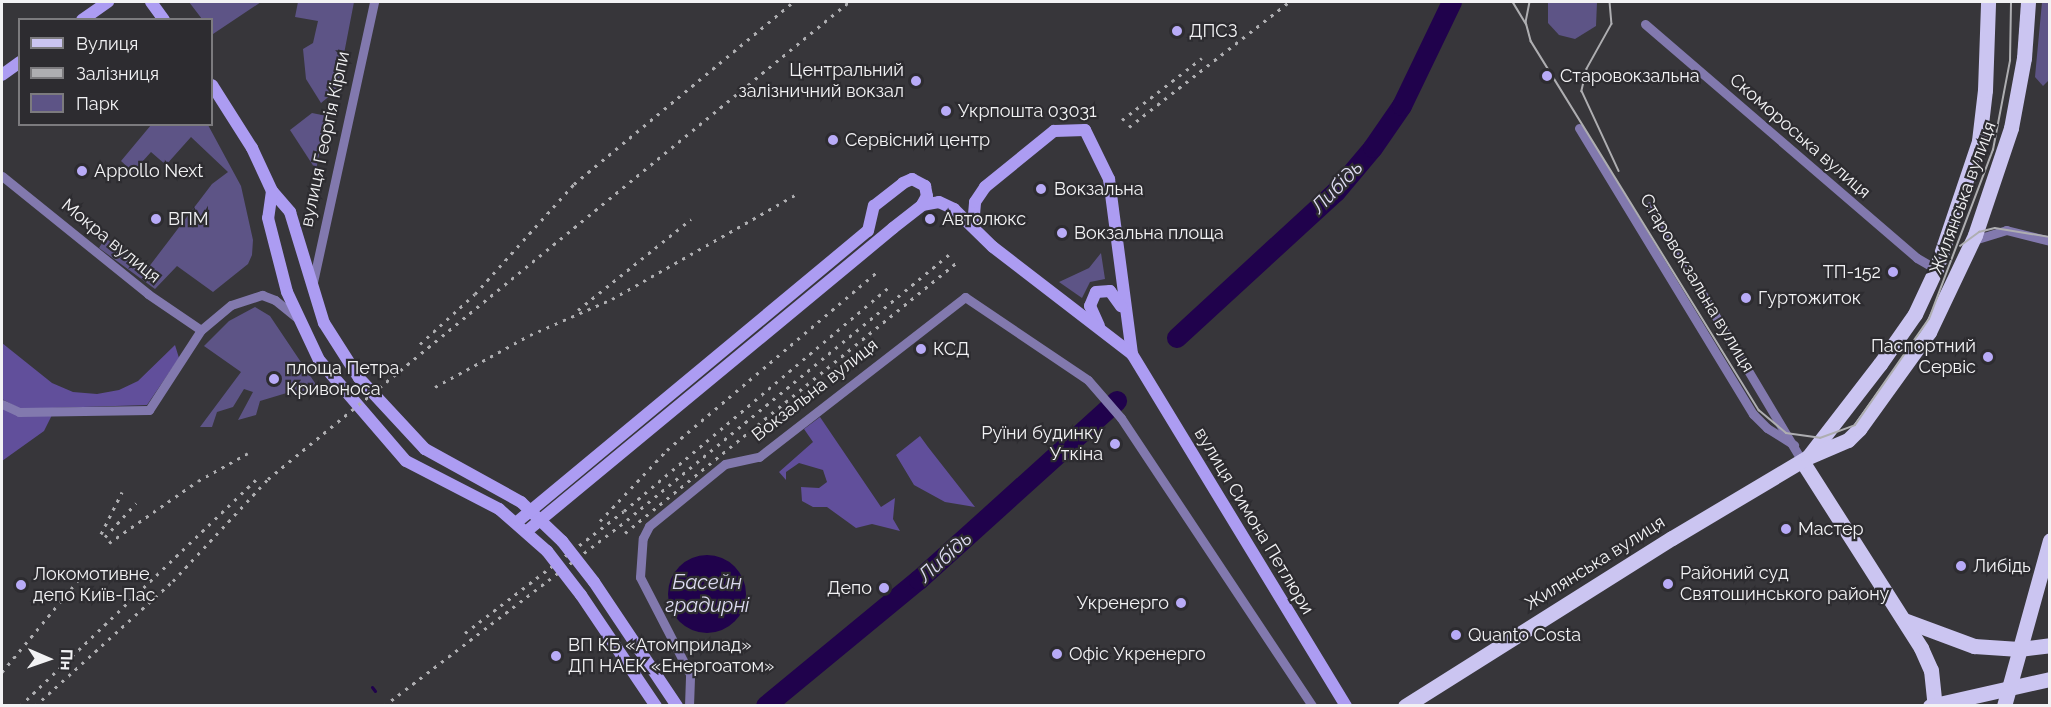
<!DOCTYPE html>
<meta charset="utf-8">
<style>
body{margin:0}
#map{position:relative;width:2051px;height:707px;overflow:hidden;background:#37363a;font-family:Raleway,sans-serif}
div>[style]{position:absolute}
.green>*{inset:0;background:#5d5486}
.forest>*{inset:0;background:#614f9b}
.water>*{inset:0;background:#20024c}
.round{border-radius:50%}
.stream>*{height:3px;margin:-1.5px;padding:0 1.5px;transform-origin:1.5px;border-radius:1.5px;background:#20024c}
.river>*{height:20px;margin:-10px;padding:0 10px;transform-origin:10px;border-radius:10px;background:#20024c}
.street>*{height:9px;margin:-4.5px;padding:0 4.5px;transform-origin:4.5px;border-radius:4.5px;background:#8279ae}
.secondary>*{height:12px;margin:-6px;padding:0 6px;transform-origin:6px;border-radius:6px;background:#ac9cf2}
.primary>*{height:15px;margin:-7.5px;padding:0 7.5px;transform-origin:7.5px;border-radius:7.5px;background:#cbc5f1}
.tram>*{height:1.5px;margin:-0.75px;padding:0 0.75px;transform-origin:0.75px;border-radius:0.75px;background:#aeaeb1}
.rail>*{height:3px;margin-top:-1.5px;transform-origin:0;background:repeating-linear-gradient(90deg,#aeaeb1 0 3px,transparent 0 9px)}
.secondary-bridge>*{height:12px;margin:-6px;padding:0 6px;transform-origin:6px;border-radius:6px;background:#ac9cf2}
.dots>*{width:16px;height:16px;translate:-50% -50%;box-sizing:border-box;border:3px solid #2d2c30;border-radius:50%}
span{translate:-50% -50%;white-space:nowrap;text-align:center;line-height:1.15;-webkit-text-stroke:4.5px #2d2c30;paint-order:stroke}
.poi-label{font-size:18px;color:#f2f2f4}
.left{translate:0 -50%;text-align:left}
.right{translate:-100% -50%;text-align:right}
.street-label{font-size:18px;color:#f2f2f4}
.water-label{font-size:20px;color:#dddbf1;font-style:italic}
.frame{position:absolute;inset:0;border:3px solid #f2f2f4;pointer-events:none}
.legend{position:absolute;left:18px;top:18px;width:195px;height:108px;box-sizing:border-box;background:#2d2c30;border:2px solid #7c7b7e;margin:0;padding:8px 10px;list-style:none;font-size:18px;color:#f2f2f4}
.legend li{display:flex;align-items:center;gap:12px;height:30px}
.legend b{width:30px;border:2px solid #7c7b7e}
.north{position:absolute;left:18px;top:629px;width:60px;height:60px;-webkit-text-stroke:4px #2d2c30;paint-order:stroke;rotate:92deg;font-size:16px;font-weight:700;line-height:24px;text-align:center;color:#f2f2f4}
.north::after{content:'';display:block;margin:auto;width:21px;height:27px;background:#f2f2f4;clip-path:polygon(50% 0,100% 100%,50% 72%,0 100%)}
</style>
<div id="map">
<div class="green">
<i style="clip-path:polygon(189px 2px,261px 2px,213px 34px,212px 20px,202px 19px)"></i>
<i style="clip-path:polygon(298px 2px,354px 2px,337px 90px,321px 103px,306px 79px,303px 49px,313px 43px,318px 21px,295px 17px)"></i>
<i style="clip-path:polygon(1548px 2px,1597px 2px,1596px 26px,1575px 39px,1559px 35px,1548px 23px)"></i>
<i style="clip-path:polygon(2042px 2px,2050px 2px,2049px 80px,2043px 86px,2035px 77px)"></i>
<i style="clip-path:polygon(312px 113px,327px 116px,316px 170px,290px 130px)"></i>
<i style="clip-path:polygon(151px 125px,208px 125px,241px 186px,253px 240px,252px 255px,248px 264px,213px 292px,177px 266px,155px 289px,99px 248px,105px 238px,148px 268px,212px 184px,228px 172px,191px 137px,166px 165px,151px 152px,133px 172px,121px 161px)"></i>
<i style="clip-path:polygon(1101px 253px,1105px 279px,1090px 282px,1082px 298px,1059px 282px,1089px 268px)"></i>
<i style="clip-path:polygon(255px 307px,270px 316px,317px 386px,314px 390px,290px 392px,260px 401px,256px 415px,238px 420px,253px 392px,244px 389px,233px 407px,217px 412px,212px 427px,200px 427px,241px 372px,204px 346px,229px 321px)"></i>
</div>
<div class="forest">
<i style="clip-path:polygon(2px 343px,52px 383px,73px 392px,97px 394px,119px 390px,138px 381px,175px 345px,179px 358px,147px 405px,20px 409px,2px 399px)"></i>
<i style="clip-path:polygon(2px 404px,19px 412px,54px 411px,44px 431px,2px 461px)"></i>
<i style="clip-path:polygon(820px 417px,881px 507px,895px 498px,893px 519px,900px 531px,872px 524px,856px 528px,827px 507px,813px 507px,802px 501px,801px 487px,819px 488px,827px 482px,823px 470px,799px 463px,786px 472px,786px 480px,779px 472px,813px 442px,804px 429px)"></i>
<i style="clip-path:polygon(920px 436px,928px 447px,975px 507px,945px 502px,914px 485px,896px 455px)"></i>
</div>
<div class="water">
<i class="round" style="left:668px;top:555px;width:78px;height:78px"></i>
</div>
<div class="stream">
<i style="left:372px;top:687px;width:5px;rotate:53deg"></i>
</div>
<div class="river">
<i style="left:1177px;top:338px;width:216px;rotate:-42.6deg"></i>
<i style="left:1336px;top:192px;width:57px;rotate:-49.9deg"></i>
<i style="left:1373px;top:148px;width:51px;rotate:-55.4deg"></i>
<i style="left:1402px;top:106px;width:115px;rotate:-64.3deg"></i>
<i style="left:766px;top:706px;width:198px;rotate:-39.5deg"></i>
<i style="left:919px;top:580px;width:267px;rotate:-42.1deg"></i>
</div>
<div class="street">
<i style="left:1645px;top:24px;width:359px;rotate:40.7deg"></i>
<i style="left:1917px;top:258px;width:22px;rotate:30deg"></i>
<i style="left:1579px;top:128px;width:335px;rotate:58.7deg"></i>
<i style="left:1753px;top:414px;width:20px;rotate:45deg"></i>
<i style="left:1767px;top:428px;width:32px;rotate:32deg"></i>
<i style="left:2px;top:176px;width:188px;rotate:38.9deg"></i>
<i style="left:148px;top:294px;width:64px;rotate:34.2deg"></i>
<i style="left:1650px;top:206px;width:297px;rotate:59.2deg"></i>
<i style="left:1974px;top:240px;width:34px;rotate:-17deg"></i>
<i style="left:2006px;top:230px;width:45px;rotate:14deg"></i>
<i style="left:313px;top:282px;width:287px;rotate:-77.7deg"></i>
<i style="left:2px;top:404px;width:19px;rotate:25deg"></i>
<i style="left:19px;top:412px;width:130px;rotate:-0.9deg"></i>
<i style="left:149px;top:410px;width:95px;rotate:-57deg"></i>
<i style="left:201px;top:330px;width:39px;rotate:-40deg"></i>
<i style="left:231px;top:305px;width:33px;rotate:-18deg"></i>
<i style="left:262px;top:295px;width:14px;rotate:21deg"></i>
<i style="left:275px;top:300px;width:27px;rotate:39deg"></i>
<i style="left:689px;top:706px;width:32px;rotate:-88deg"></i>
<i style="left:690px;top:674px;width:109px;rotate:-117.3deg"></i>
<i style="left:640px;top:577px;width:39px;rotate:-86deg"></i>
<i style="left:643px;top:538px;width:13px;rotate:-63deg"></i>
<i style="left:649px;top:526px;width:98px;rotate:-39.2deg"></i>
<i style="left:725px;top:464px;width:35px;rotate:-12deg"></i>
<i style="left:759px;top:457px;width:261px;rotate:-37.8deg"></i>
<i style="left:965px;top:297px;width:148px;rotate:34deg"></i>
<i style="left:1088px;top:380px;width:50px;rotate:49deg"></i>
<i style="left:1121px;top:418px;width:346px;rotate:56.4deg"></i>
</div>
<div class="secondary">
<i style="left:151px;top:2px;width:22px;rotate:54deg"></i>
<i style="left:82px;top:20px;width:32px;rotate:-35deg"></i>
<i style="left:2px;top:75px;width:22px;rotate:-36deg"></i>
<i style="left:212px;top:85px;width:75px;rotate:57.6deg"></i>
<i style="left:252px;top:148px;width:47px;rotate:65.1deg"></i>
<i style="left:272px;top:191px;width:28px;rotate:49deg"></i>
<i style="left:290px;top:212px;width:116px;rotate:73deg"></i>
<i style="left:324px;top:323px;width:65px;rotate:57.5deg"></i>
<i style="left:359px;top:378px;width:97px;rotate:47.1deg"></i>
<i style="left:425px;top:449px;width:110px;rotate:28.9deg"></i>
<i style="left:521px;top:502px;width:57px;rotate:43.6deg"></i>
<i style="left:272px;top:191px;width:27px;rotate:98deg"></i>
<i style="left:268px;top:218px;width:76px;rotate:75.6deg"></i>
<i style="left:287px;top:292px;width:75px;rotate:64.8deg"></i>
<i style="left:319px;top:360px;width:133px;rotate:49.3deg"></i>
<i style="left:406px;top:461px;width:105px;rotate:27.3deg"></i>
<i style="left:499px;top:509px;width:64px;rotate:41.2deg"></i>
<i style="left:973px;top:226px;width:24px;rotate:-85deg"></i>
<i style="left:975px;top:202px;width:18px;rotate:-56deg"></i>
<i style="left:985px;top:187px;width:89px;rotate:-39.1deg"></i>
<i style="left:1054px;top:131px;width:31px;rotate:-2deg"></i>
<i style="left:1085px;top:130px;width:55px;rotate:63.9deg"></i>
<i style="left:1109px;top:179px;width:177px;rotate:82.5deg"></i>
<i style="left:1099px;top:326px;width:22px;rotate:-114deg"></i>
<i style="left:1090px;top:306px;width:15px;rotate:-67deg"></i>
<i style="left:1096px;top:292px;width:14px;rotate:-4deg"></i>
<i style="left:1110px;top:291px;width:19px;rotate:54deg"></i>
<i style="left:517px;top:522px;width:456px;rotate:-39.7deg"></i>
<i style="left:868px;top:231px;width:26px;rotate:-77deg"></i>
<i style="left:874px;top:206px;width:37px;rotate:-38deg"></i>
<i style="left:903px;top:183px;width:10px;rotate:-24deg"></i>
<i style="left:912px;top:179px;width:15px;rotate:28deg"></i>
<i style="left:925px;top:186px;width:10px;rotate:79deg"></i>
<i style="left:927px;top:196px;width:10px;rotate:119deg"></i>
<i style="left:527px;top:531px;width:475px;rotate:-39.6deg"></i>
<i style="left:893px;top:228px;width:37px;rotate:-38deg"></i>
<i style="left:922px;top:205px;width:17px;rotate:-10deg"></i>
<i style="left:939px;top:202px;width:17px;rotate:25deg"></i>
<i style="left:954px;top:209px;width:54px;rotate:44.3deg"></i>
<i style="left:993px;top:247px;width:175px;rotate:37.6deg"></i>
<i style="left:1132px;top:354px;width:412px;rotate:58.7deg"></i>
<i style="left:594px;top:582px;width:149px;rotate:56.2deg"></i>
<i style="left:581px;top:595px;width:134px;rotate:56deg"></i>
</div>
<div class="primary">
<i style="left:1808px;top:457px;width:118px;rotate:-52.3deg"></i>
<i style="left:1880px;top:364px;width:61px;rotate:-55deg"></i>
<i style="left:1915px;top:314px;width:50px;rotate:-65deg"></i>
<i style="left:1936px;top:269px;width:135px;rotate:-71.4deg"></i>
<i style="left:1979px;top:141px;width:51px;rotate:-83.3deg"></i>
<i style="left:1985px;top:90px;width:88px;rotate:-88deg"></i>
<i style="left:1802px;top:461px;width:222px;rotate:57.5deg"></i>
<i style="left:1921px;top:648px;width:24px;rotate:66deg"></i>
<i style="left:1931px;top:670px;width:36px;rotate:84deg"></i>
<i style="left:1904px;top:620px;width:75px;rotate:20.4deg"></i>
<i style="left:1974px;top:646px;width:45px;rotate:3.8deg"></i>
<i style="left:2019px;top:649px;width:31px;rotate:-7deg"></i>
<i style="left:1405px;top:706px;width:315px;rotate:-32.2deg"></i>
<i style="left:1672px;top:538px;width:158px;rotate:-30.8deg"></i>
<i style="left:1808px;top:457px;width:43px;rotate:-23deg"></i>
<i style="left:1848px;top:440px;width:16px;rotate:-45deg"></i>
<i style="left:1859px;top:429px;width:120px;rotate:-54.2deg"></i>
<i style="left:1929px;top:332px;width:107px;rotate:-64.6deg"></i>
<i style="left:1975px;top:235px;width:113px;rotate:-71.4deg"></i>
<i style="left:2011px;top:128px;width:71px;rotate:-79.5deg"></i>
<i style="left:2024px;top:58px;width:56px;rotate:-85.9deg"></i>
<i style="left:1930px;top:706px;width:123px;rotate:-12.7deg"></i>
<i style="left:2004px;top:706px;width:172px;rotate:-74.5deg"></i>
</div>
<div class="tram">
<i style="left:1513px;top:2px;width:26px;rotate:59deg"></i>
<i style="left:1530px;top:2px;width:20px;rotate:101deg"></i>
<i style="left:1526px;top:22px;width:20px;rotate:75deg"></i>
<i style="left:1531px;top:41px;width:434px;rotate:58.3deg"></i>
<i style="left:1759px;top:410px;width:35px;rotate:40deg"></i>
<i style="left:1786px;top:433px;width:34px;rotate:8deg"></i>
<i style="left:1820px;top:438px;width:37px;rotate:-20deg"></i>
<i style="left:1855px;top:425px;width:129px;rotate:-55.1deg"></i>
<i style="left:1929px;top:319px;width:181px;rotate:-69.3deg"></i>
<i style="left:1993px;top:150px;width:91px;rotate:-79.2deg"></i>
<i style="left:2010px;top:61px;width:59px;rotate:-89deg"></i>
<i style="left:1610px;top:2px;width:22px;rotate:85deg"></i>
<i style="left:1612px;top:24px;width:51px;rotate:119.1deg"></i>
<i style="left:1587px;top:69px;width:23px;rotate:103deg"></i>
<i style="left:1582px;top:91px;width:88px;rotate:65.2deg"></i>
<i style="left:1960px;top:246px;width:24px;rotate:-36deg"></i>
<i style="left:1979px;top:232px;width:16px;rotate:-14deg"></i>
<i style="left:1995px;top:228px;width:56px;rotate:9.3deg"></i>
</div>
<div class="rail">
<i style="left:1122px;top:120px;width:101px;rotate:-37.8deg"></i>
<i style="left:1129px;top:127px;width:203px;rotate:-38deg"></i>
<i style="left:578px;top:310px;width:145px;rotate:-38.8deg"></i>
<i style="left:420px;top:344px;width:74px;rotate:-42.3deg"></i>
<i style="left:475px;top:294px;width:148px;rotate:-48deg"></i>
<i style="left:574px;top:184px;width:285px;rotate:-39.7deg"></i>
<i style="left:435px;top:387px;width:108px;rotate:-28.7deg"></i>
<i style="left:530px;top:335px;width:90px;rotate:-23.7deg"></i>
<i style="left:612px;top:299px;width:210px;rotate:-29.6deg"></i>
<i style="left:600px;top:521px;width:98px;rotate:-46.7deg"></i>
<i style="left:667px;top:450px;width:277px;rotate:-40.3deg"></i>
<i style="left:625px;top:533px;width:430px;rotate:-39.2deg"></i>
<i style="left:101px;top:534px;width:47px;rotate:-63.4deg"></i>
<i style="left:105px;top:537px;width:46px;rotate:-47.6deg"></i>
<i style="left:109px;top:543px;width:108px;rotate:-34.9deg"></i>
<i style="left:198px;top:481px;width:57px;rotate:-29.2deg"></i>
<i style="left:465px;top:633px;width:200px;rotate:-37.5deg"></i>
<i style="left:624px;top:511px;width:348px;rotate:-40.2deg"></i>
<i style="left:2px;top:672px;width:122px;rotate:-50.3deg"></i>
<i style="left:20px;top:706px;width:327px;rotate:-43.8deg"></i>
<i style="left:35px;top:706px;width:186px;rotate:-42.2deg"></i>
<i style="left:173px;top:581px;width:139px;rotate:-47deg"></i>
<i style="left:268px;top:479px;width:752px;rotate:-39.39deg"></i>
<i style="left:384px;top:706px;width:306px;rotate:-37.4deg"></i>
<i style="left:627px;top:520px;width:421px;rotate:-39.5deg"></i>
</div>
<div class="secondary-bridge">
<i style="left:562px;top:541px;width:52px;rotate:52deg"></i>
<i style="left:547px;top:551px;width:56px;rotate:52.3deg"></i>
</div>
<div class="dots">
<i style="left:1177px;top:31px;background:#b8abf7"></i>
<i style="left:1547px;top:76px;background:#b8abf7"></i>
<i style="left:916px;top:81px;background:#b8abf7"></i>
<i style="left:946px;top:111px;background:#b8abf7"></i>
<i style="left:833px;top:140px;background:#b8abf7"></i>
<i style="left:82px;top:171px;background:#b8abf7"></i>
<i style="left:1041px;top:189px;background:#b8abf7"></i>
<i style="left:156px;top:219px;background:#b8abf7"></i>
<i style="left:930px;top:219px;background:#b8abf7"></i>
<i style="left:1062px;top:233px;background:#b8abf7"></i>
<i style="left:1893px;top:272px;background:#b8abf7"></i>
<i style="left:1746px;top:298px;background:#b8abf7"></i>
<i style="left:921px;top:349px;background:#b8abf7"></i>
<i style="left:1988px;top:357px;background:#b8abf7"></i>
<i style="left:274px;top:379px;background:#b8abf7"></i>
<i style="left:1115px;top:444px;background:#b8abf7"></i>
<i style="left:1786px;top:529px;background:#b8abf7"></i>
<i style="left:1961px;top:566px;background:#b8abf7"></i>
<i style="left:1668px;top:584px;background:#b8abf7"></i>
<i style="left:21px;top:585px;background:#b8abf7"></i>
<i style="left:884px;top:588px;background:#b8abf7"></i>
<i style="left:1181px;top:603px;background:#b8abf7"></i>
<i style="left:1456px;top:635px;background:#b8abf7"></i>
<i style="left:1057px;top:654px;background:#b8abf7"></i>
<i style="left:556px;top:656px;background:#b8abf7"></i>
</div>
<div class="poi-label">
<span class="left" style="left:1189px;top:31px">ДПСЗ</span>
<span class="right" style="left:904px;top:81px">Центральний<br>залізничний вокзал</span>
<span class="left" style="left:1560px;top:76px">Старовокзальна</span>
<span class="left" style="left:958px;top:111px">Укрпошта 03031</span>
<span class="left" style="left:845px;top:140px">Сервісний центр</span>
<span class="left" style="left:94px;top:171px">Appollo Next</span>
<span class="left" style="left:1054px;top:189px">Вокзальна</span>
<span class="left" style="left:168px;top:219px">ВПМ</span>
<span class="left" style="left:942px;top:219px">Автолюкс</span>
<span class="left" style="left:1074px;top:233px">Вокзальна площа</span>
<span class="right" style="left:1881px;top:272px">ТП-152</span>
<span class="left" style="left:1758px;top:298px">Гуртожиток</span>
<span class="right" style="left:1976px;top:357px">Паспортний<br>Сервіс</span>
<span class="left" style="left:933px;top:349px">КСД</span>
<span class="left" style="left:286px;top:379px">площа Петра<br>Кривоноса</span>
<span class="right" style="left:1103px;top:444px">Руїни будинку<br>Уткіна</span>
<span class="left" style="left:1798px;top:529px">Мастер</span>
<span class="left" style="left:1973px;top:566px">Либідь</span>
<span class="left" style="left:1680px;top:584px">Районий суд<br>Святошинського району</span>
<span class="left" style="left:33px;top:585px">Локомотивне<br>депо Київ-Пас</span>
<span class="right" style="left:872px;top:588px">Депо</span>
<span class="right" style="left:1169px;top:603px">Укренерго</span>
<span class="left" style="left:1468px;top:635px">Quanto Costa</span>
<span class="left" style="left:568px;top:656px">ВП КБ «Атомприлад»<br>ДП НАЕК «Енергоатом»</span>
<span class="left" style="left:1069px;top:654px">Офіс Укренерго</span>
</div>
<div class="street-label">
<span style="left:1800px;top:136px;rotate:41deg">Скомороська вулиця</span>
<span style="left:325px;top:139px;rotate:-78deg">вулиця Георгія Кірпи</span>
<span style="left:1963px;top:198px;rotate:-70deg">Жилянська вулиця</span>
<span style="left:111px;top:241px;rotate:39deg">Мокра вулиця</span>
<span style="left:1697px;top:283px;rotate:59deg">Старовокзальна вулиця</span>
<span style="left:815px;top:390px;rotate:-38deg">Вокзальна вулиця</span>
<span style="left:1254px;top:521px;rotate:59deg">вулиця Симона Петлюри</span>
<span style="left:1595px;top:563px;rotate:-32deg">Жилянська вулиця</span>
</div>
<div class="water-label">
<span style="left:1337px;top:187px;rotate:-46deg">Либідь</span>
<span style="left:945px;top:557px;rotate:-42deg">Либідь</span>
<span style="left:707px;top:594px">Басейн<br>градирні</span>
</div>
<div class="frame"></div>
<ul class="legend">
<li><b style="height:8px;background:#cbc5f1"></b>Вулиця</li>
<li><b style="height:8px;background:#aeaeb1"></b>Залізниця</li>
<li><b style="height:16px;background:#5d5486"></b>Парк</li>
</ul>
<div class="north">Пн</div>
</div>
